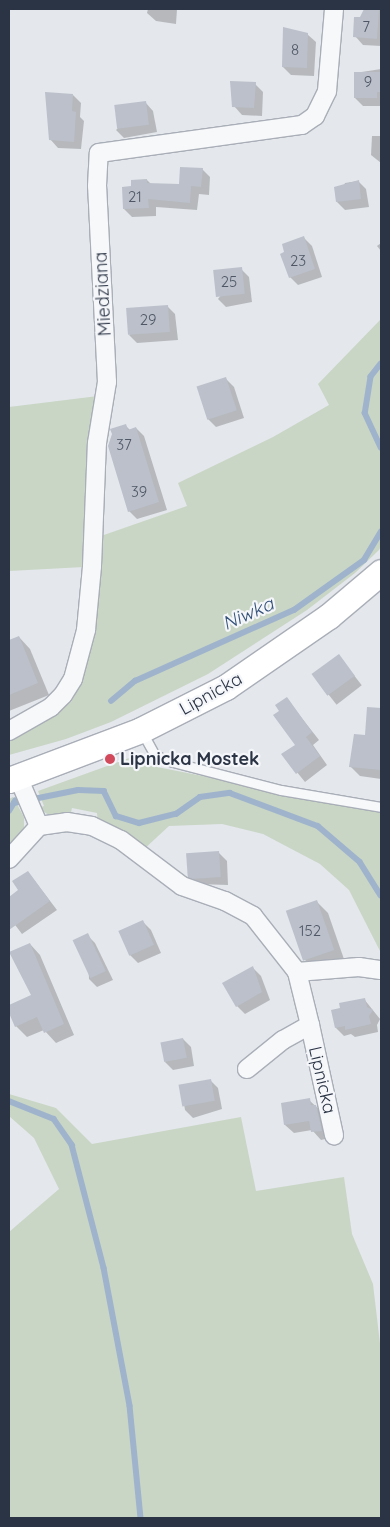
<!DOCTYPE html>
<style>
body{margin:0}
#map{position:relative;width:390px;height:1527px;overflow:hidden;background:#e4e7ec;font-family:Quicksand,sans-serif}
div>[style]{position:absolute}
.green>*{inset:0;background:#c9d6c5}
.shadow>*{inset:0;background:#0003;transform-origin:0 0}
.stream>*{height:5.5px;margin:-2.75px;padding:0 2.75px;transform-origin:2.75px;border-radius:2.75px;background:#9fb4cc}
.building>*{inset:0;background:#bbc0ca;transform-origin:0 0}
.roads{filter:drop-shadow(1px 0 #a9aeb7) drop-shadow(-1px 0 #a9aeb7) drop-shadow(0 1px #a9aeb7) drop-shadow(0 -1px #a9aeb7)}
.lane>*{height:9px;margin:-4.5px;padding:0 4.5px;transform-origin:4.5px;border-radius:4.5px;background:#f7f8fa}
.street>*{height:18px;margin:-9px;padding:0 9px;transform-origin:9px;border-radius:9px;background:#f7f8fa}
.secondary>*{height:25px;margin:-12.5px;padding:0 12.5px;transform-origin:12.5px;border-radius:12.5px;background:#fff}
.dots>*{width:14px;height:14px;translate:-50% -50%;box-sizing:border-box;border:2px solid #f4f6f9;border-radius:50%}
span{translate:-50% -50%;white-space:nowrap;text-align:center;line-height:1.15;-webkit-text-stroke:4.5px #f4f6f9;paint-order:stroke}
.number-label{font-size:15px;color:#4f5766}
.number-label span{-webkit-text-stroke-width:0}
.street-label{font-size:18px;color:#2b3445}
.poi-label{font-size:18px;color:#2b3445;font-weight:700}
.left{translate:0 -50%;text-align:left}
.water-label{font-size:19px;color:#34527a;font-style:italic}
.frame{position:absolute;inset:0;border:10px solid #2b3445;pointer-events:none}
</style>
<div id="map">
<div class="green">
<i style="clip-path:polygon(381px 319px,381px 546px,379px 550px,355px 573px,307px 610px,208px 674px,111px 722px,66px 739px,9px 755px,9px 739px,53px 716px,71px 702px,79px 686px,94px 631px,101px 536px,187px 506px,178px 483px,273px 437px,329px 405px,318px 384px)"></i>
<i style="clip-path:polygon(98px 396px,84px 567px,9px 571px,9px 407px)"></i>
<i style="clip-path:polygon(132px 757px,142px 758px,152px 766px,381px 811px,381px 953px,349px 890px,320px 864px,263px 834px,222px 824px,169px 826px,142px 851px,98px 824px,97px 813px,72px 808px,70px 816px,52px 817px,38px 808px,44px 806px,38px 791px)"></i>
<i style="clip-path:polygon(13px 797px,24px 817px,24px 829px,9px 851px,9px 799px)"></i>
<i style="clip-path:polygon(9px 1094px,56px 1108px,92px 1144px,241px 1117px,256px 1191px,344px 1177px,352px 1234px,373px 1284px,381px 1352px,381px 1518px,9px 1518px,9px 1232px,59px 1189px,34px 1138px,9px 1116px)"></i>
</div>
<div class="shadow">
<i style="clip-path:polygon(148px 9px,177px 9px,176px 24px,156px 21px,147px 13px)"></i>
<i style="clip-path:polygon(365px 9px,381px 9px,381px 46px,363px 45px,355px 36px)"></i>
<i style="clip-path:polygon(307px 34px,316px 42px,314px 76px,291px 75px,283px 67px)"></i>
<i style="clip-path:polygon(381px 69px,381px 106px,363px 106px,355px 98px,355px 73px)"></i>
<i style="clip-path:polygon(255px 84px,263px 92px,262px 116px,242px 115px,234px 106px)"></i>
<i style="clip-path:polygon(73px 95px,81px 103px,80px 117px,84px 121px,81px 149px,58px 148px,50px 139px)"></i>
<i style="clip-path:polygon(145px 102px,153px 111px,157px 132px,124px 138px,116px 130px)"></i>
<i style="clip-path:polygon(372px 136px,381px 136px,381px 163px,371px 155px)"></i>
<i style="clip-path:polygon(202px 169px,210px 177px,209px 195px,199px 194px,197px 210px,156px 207px,156px 216px,132px 217px,124px 209px,132px 187px,147px 180px,151px 184px,180px 186px)"></i>
<i style="clip-path:polygon(358px 181px,366px 189px,369px 207px,345px 210px,337px 202px,345px 183px)"></i>
<i style="clip-path:polygon(304px 238px,312px 246px,322px 277px,298px 285px,290px 277px)"></i>
<i style="clip-path:polygon(381px 243px,381px 251px,377px 246px)"></i>
<i style="clip-path:polygon(241px 269px,249px 277px,252px 302px,226px 307px,218px 299px)"></i>
<i style="clip-path:polygon(167px 306px,175px 314px,178px 340px,137px 343px,129px 335px)"></i>
<i style="clip-path:polygon(226px 379px,234px 387px,244px 418px,216px 427px,208px 419px)"></i>
<i style="clip-path:polygon(126px 426px,130px 430px,136px 428px,144px 436px,167px 510px,137px 519px,129px 511px)"></i>
<i style="clip-path:polygon(19px 637px,30px 649px,49px 695px,9px 711px,9px 641px)"></i>
<i style="left:339px;top:656px;width:37px;height:32px;rotate:52deg"></i>
<i style="clip-path:polygon(286px 698px,319px 740px,313px 745px,327px 765px,305px 782px,283px 755px,296px 745px,281px 711px)"></i>
<i style="clip-path:polygon(368px 708px,381px 709px,381px 779px,360px 776px,350px 766px,366px 736px)"></i>
<i style="clip-path:polygon(219px 853px,227px 861px,228px 885px,196px 884px,188px 876px)"></i>
<i style="clip-path:polygon(28px 872px,57px 910px,22px 934px,9px 917px,9px 899px,20px 891px)"></i>
<i style="clip-path:polygon(317px 902px,328px 913px,345px 962px,317px 972px,305px 960px)"></i>
<i style="clip-path:polygon(143px 922px,151px 930px,161px 953px,138px 963px,130px 955px)"></i>
<i style="clip-path:polygon(87px 935px,95px 943px,113px 980px,97px 987px,89px 979px)"></i>
<i style="clip-path:polygon(30px 944px,40px 955px,74px 1035px,56px 1043px,44px 1030px,27px 1037px,16px 1026px,9px 1010px,9px 1007px,33px 996px)"></i>
<i style="clip-path:polygon(253px 968px,261px 976px,270px 1000px,245px 1014px,237px 1006px)"></i>
<i style="clip-path:polygon(364px 999px,380px 1019px,377px 1025px,378px 1032px,355px 1037px,351px 1034px,344px 1036px,336px 1028px,342px 1009px)"></i>
<i style="clip-path:polygon(183px 1039px,191px 1047px,194px 1066px,173px 1070px,165px 1062px)"></i>
<i style="clip-path:polygon(210px 1080px,218px 1088px,222px 1109px,193px 1118px,185px 1110px,181px 1086px)"></i>
<i style="clip-path:polygon(309px 1100px,324px 1114px,329px 1138px,321px 1140px,312px 1130px,294px 1133px,285px 1125px,282px 1104px)"></i>
</div>
<div class="stream">
<i style="left:381px;top:364px;width:16px;rotate:128deg"></i>
<i style="left:371px;top:377px;width:36px;rotate:99deg"></i>
<i style="left:365px;top:413px;width:38px;rotate:65deg"></i>
<i style="left:111px;top:701px;width:31px;rotate:-40deg"></i>
<i style="left:135px;top:681px;width:174px;rotate:-24.1deg"></i>
<i style="left:294px;top:610px;width:86px;rotate:-35.5deg"></i>
<i style="left:364px;top:560px;width:33px;rotate:-59deg"></i>
<i style="left:14px;top:803px;width:65px;rotate:-11.5deg"></i>
<i style="left:78px;top:790px;width:26px;rotate:2deg"></i>
<i style="left:104px;top:791px;width:28px;rotate:64deg"></i>
<i style="left:116px;top:816px;width:24px;rotate:17deg"></i>
<i style="left:139px;top:823px;width:38px;rotate:-14deg"></i>
<i style="left:176px;top:814px;width:29px;rotate:-35deg"></i>
<i style="left:200px;top:797px;width:30px;rotate:-8deg"></i>
<i style="left:230px;top:793px;width:94px;rotate:20.6deg"></i>
<i style="left:318px;top:826px;width:55px;rotate:40.6deg"></i>
<i style="left:360px;top:862px;width:39px;rotate:58deg"></i>
<i style="left:9px;top:811px;width:12px;rotate:-59deg"></i>
<i style="left:9px;top:1101px;width:48px;rotate:21.8deg"></i>
<i style="left:54px;top:1119px;width:32px;rotate:55deg"></i>
<i style="left:72px;top:1145px;width:127px;rotate:75.4deg"></i>
<i style="left:104px;top:1268px;width:140px;rotate:79.3deg"></i>
<i style="left:130px;top:1406px;width:113px;rotate:84.4deg"></i>
</div>
<div class="building">
<i style="clip-path:polygon(364px 9px,379px 9px,377px 39px,353px 37px,354px 17px,360px 17px)"></i>
<i style="clip-path:polygon(283px 27px,308px 33px,307px 68px,282px 67px)"></i>
<i style="clip-path:polygon(354px 72px,381px 72px,381px 92px,377px 92px,377px 98px,354px 98px)"></i>
<i style="clip-path:polygon(230px 81px,256px 82px,254px 108px,232px 107px)"></i>
<i style="clip-path:polygon(45px 92px,73px 94px,72px 111px,76px 112px,74px 142px,49px 140px)"></i>
<i style="left:146px;top:101px;width:24px;height:32px;rotate:83deg"></i>
<i style="clip-path:polygon(180px 167px,203px 168px,201px 187px,191px 186px,190px 203px,148px 199px,149px 208px,123px 209px,122px 187px,131px 186px,131px 180px,147px 179px,147px 183px,179px 184px)"></i>
<i style="clip-path:polygon(359px 180px,361px 199px,336px 202px,334px 187px)"></i>
<i style="clip-path:polygon(304px 236px,315px 269px,289px 278px,280px 254px,284px 252px,282px 244px)"></i>
<i style="left:242px;top:267px;width:27px;height:29px;rotate:84deg"></i>
<i style="left:168px;top:305px;width:27px;height:42px;rotate:86deg"></i>
<i style="left:226px;top:377px;width:35px;height:31px;rotate:72deg"></i>
<i style="clip-path:polygon(126px 424px,128px 430px,136px 427px,159px 502px,128px 512px,108px 446px,112px 434px,110px 429px)"></i>
<i style="clip-path:polygon(19px 636px,38px 683px,9px 695px,9px 640px)"></i>
<i style="left:339px;top:654px;width:27px;height:34px;rotate:54deg"></i>
<i style="clip-path:polygon(287px 697px,312px 732px,306px 737px,320px 756px,296px 774px,281px 754px,295px 745px,273px 715px,279px 711px,275px 705px)"></i>
<i style="clip-path:polygon(367px 707px,381px 708px,381px 770px,349px 767px,354px 734px,365px 735px)"></i>
<i style="left:219px;top:851px;width:26px;height:33px;rotate:86deg"></i>
<i style="clip-path:polygon(28px 871px,50px 901px,9px 930px,9px 897px,18px 890px,12px 881px)"></i>
<i style="left:317px;top:900px;width:53px;height:33px;rotate:71deg"></i>
<i style="left:143px;top:920px;width:27px;height:27px;rotate:66deg"></i>
<i style="left:88px;top:933px;width:42px;height:17px;rotate:65deg"></i>
<i style="clip-path:polygon(30px 943px,64px 1024px,44px 1033px,37px 1017px,15px 1027px,9px 1013px,9px 1005px,31px 995px,9px 952px)"></i>
<i style="clip-path:polygon(253px 966px,262px 992px,236px 1007px,222px 983px)"></i>
<i style="clip-path:polygon(365px 998px,367px 1007px,373px 1010px,369px 1016px,371px 1024px,345px 1030px,345px 1026px,335px 1028px,331px 1010px,340px 1008px,339px 1003px)"></i>
<i style="left:183px;top:1038px;width:20px;height:23px;rotate:79deg"></i>
<i style="left:211px;top:1079px;width:22px;height:33px;rotate:80deg"></i>
<i style="clip-path:polygon(310px 1098px,311px 1105px,316px 1105px,322px 1131px,311px 1132px,309px 1121px,284px 1125px,281px 1103px)"></i>
</div>
<div class="roads">
<div class="lane">
<i style="left:142px;top:732px;width:25px;rotate:61deg"></i>
<i style="left:154px;top:754px;width:13px;rotate:29deg"></i>
<i style="left:165px;top:760px;width:120px;rotate:14.5deg"></i>
<i style="left:281px;top:790px;width:101px;rotate:9.6deg"></i>
</div>
<div class="street">
<i style="left:9px;top:731px;width:48px;rotate:-29.7deg"></i>
<i style="left:51px;top:707px;width:17px;rotate:-45deg"></i>
<i style="left:63px;top:695px;width:19px;rotate:-58deg"></i>
<i style="left:73px;top:679px;width:51px;rotate:-75.1deg"></i>
<i style="left:86px;top:630px;width:64px;rotate:-84.6deg"></i>
<i style="left:92px;top:566px;width:123px;rotate:-87.7deg"></i>
<i style="left:97px;top:443px;width:62px;rotate:-80.7deg"></i>
<i style="left:107px;top:382px;width:196px;rotate:-92.9deg"></i>
<i style="left:97px;top:186px;width:33px;rotate:-87deg"></i>
<i style="left:99px;top:153px;width:205px;rotate:-7.9deg"></i>
<i style="left:302px;top:125px;width:16px;rotate:-35deg"></i>
<i style="left:315px;top:116px;width:28px;rotate:-64deg"></i>
<i style="left:327px;top:91px;width:82px;rotate:-85.1deg"></i>
<i style="left:18px;top:777px;width:53px;rotate:66.8deg"></i>
<i style="left:9px;top:859px;width:45px;rotate:-47.7deg"></i>
<i style="left:39px;top:826px;width:28px;rotate:-8deg"></i>
<i style="left:67px;top:822px;width:25px;rotate:9deg"></i>
<i style="left:92px;top:826px;width:32px;rotate:26deg"></i>
<i style="left:121px;top:840px;width:76px;rotate:37deg"></i>
<i style="left:182px;top:886px;width:46px;rotate:19.2deg"></i>
<i style="left:225px;top:901px;width:32px;rotate:28deg"></i>
<i style="left:253px;top:916px;width:71px;rotate:51.8deg"></i>
<i style="left:297px;top:972px;width:62px;rotate:-4.6deg"></i>
<i style="left:359px;top:967px;width:22px;rotate:8deg"></i>
<i style="left:297px;top:972px;width:55px;rotate:76.2deg"></i>
<i style="left:247px;top:1069px;width:46px;rotate:-38.9deg"></i>
<i style="left:283px;top:1040px;width:31px;rotate:-29deg"></i>
<i style="left:310px;top:1025px;width:113px;rotate:77.7deg"></i>
</div>
<div class="secondary">
<i style="left:9px;top:780px;width:141px;rotate:-20.7deg"></i>
<i style="left:141px;top:730px;width:95px;rotate:-26.8deg"></i>
<i style="left:226px;top:687px;width:125px;rotate:-34.6deg"></i>
<i style="left:329px;top:616px;width:68px;rotate:-40.2deg"></i>
</div>
</div>
<div class="dots">
<i style="left:110px;top:759px;background:#d1495b"></i>
</div>
<div class="number-label">
<span style="left:366px;top:27px">7</span>
<span style="left:295px;top:50px">8</span>
<span style="left:368px;top:82px">9</span>
<span style="left:135px;top:197px">21</span>
<span style="left:298px;top:261px">23</span>
<span style="left:229px;top:282px">25</span>
<span style="left:148px;top:320px">29</span>
<span style="left:124px;top:445px">37</span>
<span style="left:139px;top:492px">39</span>
<span style="left:310px;top:931px">152</span>
</div>
<div class="street-label">
<span style="left:103px;top:294px;rotate:-93deg">Miedziana</span>
<span style="left:211px;top:694px;rotate:-29deg">Lipnicka</span>
<span style="left:322px;top:1080px;rotate:77deg">Lipnicka</span>
</div>
<div class="poi-label">
<span class="left" style="left:120px;top:759px">Lipnicka Mostek</span>
</div>
<div class="water-label">
<span style="left:248px;top:614px;rotate:-24deg">Niwka</span>
</div>
<div class="frame"></div>
</div>
